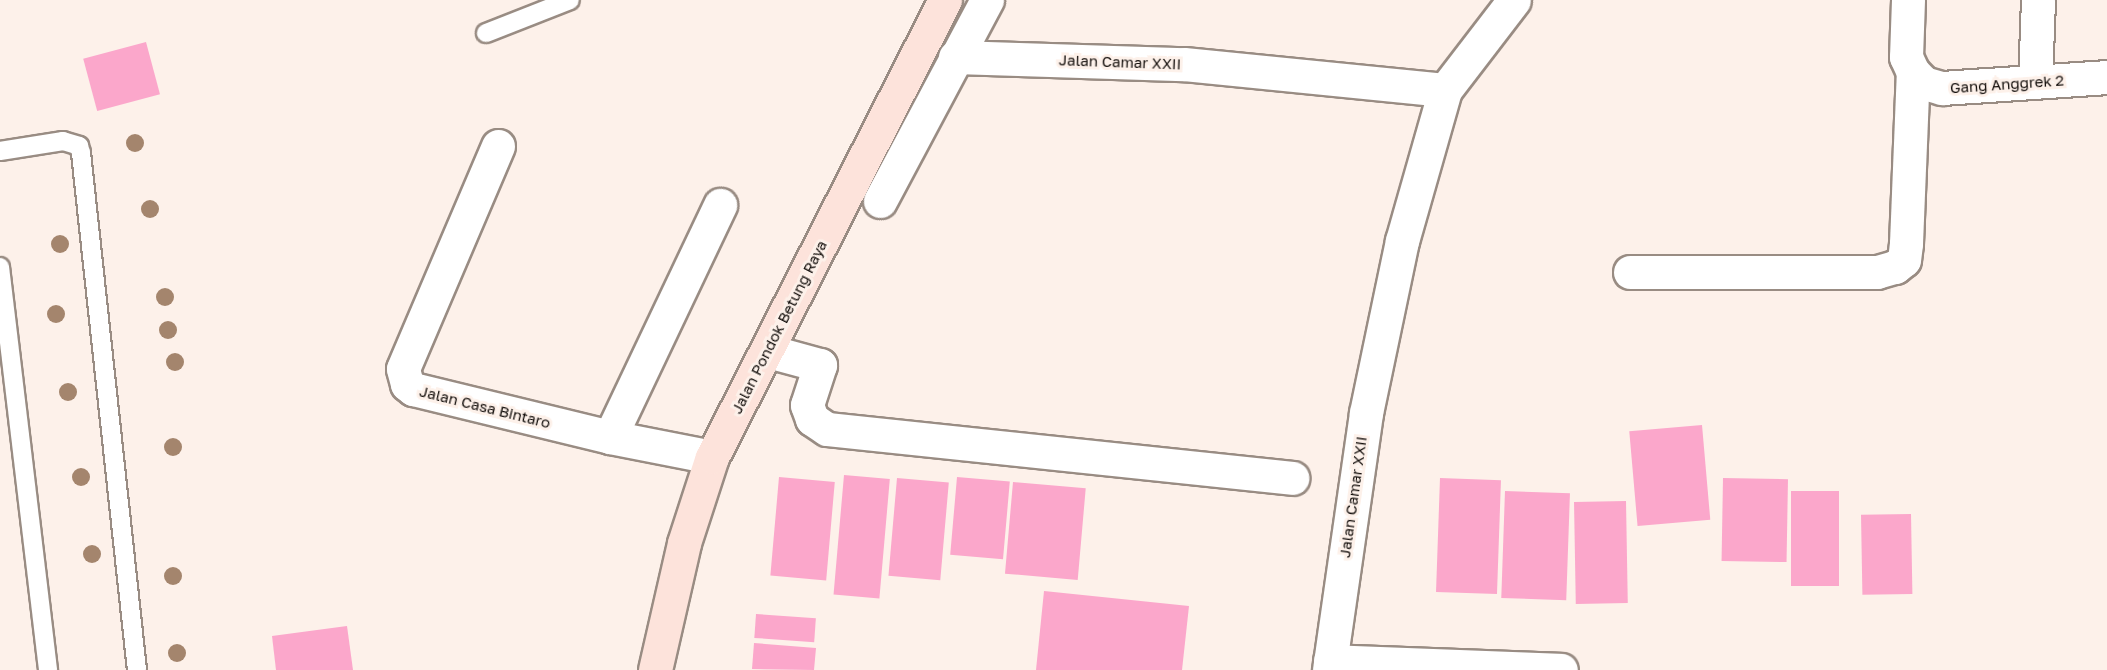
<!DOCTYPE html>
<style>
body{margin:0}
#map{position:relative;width:2107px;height:670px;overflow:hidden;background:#fdf1ea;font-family:"Golos Text",sans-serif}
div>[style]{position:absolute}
.building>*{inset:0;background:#fba7cb;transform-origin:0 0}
.roads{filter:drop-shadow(2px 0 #998c83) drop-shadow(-2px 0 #998c83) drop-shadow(0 2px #998c83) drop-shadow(0 -2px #998c83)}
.service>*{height:18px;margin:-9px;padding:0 9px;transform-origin:9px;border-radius:9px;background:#fff}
.minor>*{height:33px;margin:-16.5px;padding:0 16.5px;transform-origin:16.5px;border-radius:16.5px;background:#fff}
.secondary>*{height:33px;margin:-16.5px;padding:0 16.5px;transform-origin:16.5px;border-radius:16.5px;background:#fde3db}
.trees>*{width:18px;height:18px;margin:-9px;border-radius:50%;background:#a4856d}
span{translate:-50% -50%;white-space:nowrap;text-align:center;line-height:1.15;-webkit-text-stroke:6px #fdf1ea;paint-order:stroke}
.street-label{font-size:15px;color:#120d0a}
</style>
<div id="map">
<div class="building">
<i style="left:146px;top:42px;width:54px;height:65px;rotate:75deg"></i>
<i style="left:1702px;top:425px;width:95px;height:73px;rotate:85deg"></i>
<i style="left:844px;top:475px;width:46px;height:120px;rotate:5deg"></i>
<i style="left:779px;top:477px;width:56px;height:99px;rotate:5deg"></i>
<i style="left:957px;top:477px;width:53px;height:78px;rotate:5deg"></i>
<i style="left:897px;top:478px;width:52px;height:98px;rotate:5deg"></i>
<i style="left:1440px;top:478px;width:61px;height:114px;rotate:2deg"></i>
<i style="left:1723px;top:478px;width:65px;height:83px;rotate:1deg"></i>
<i style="left:1013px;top:482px;width:73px;height:92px;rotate:5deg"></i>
<i style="left:1505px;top:491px;width:65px;height:107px;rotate:2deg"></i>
<i style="left:1791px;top:491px;width:48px;height:95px"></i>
<i style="left:1626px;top:501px;width:102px;height:52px;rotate:89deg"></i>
<i style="left:1911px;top:514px;width:80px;height:50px;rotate:89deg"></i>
<i style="clip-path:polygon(1044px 591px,1189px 606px,1182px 670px,1036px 670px)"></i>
<i style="left:756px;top:614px;width:60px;height:24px;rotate:4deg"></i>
<i style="clip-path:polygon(347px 626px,353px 670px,276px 670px,272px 636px)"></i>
<i style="clip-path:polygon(754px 643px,816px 648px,814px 670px,752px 669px)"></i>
</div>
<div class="roads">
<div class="service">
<i style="left:486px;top:33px;width:90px;rotate:-21.4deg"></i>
<i style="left:0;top:151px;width:64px;rotate:-9deg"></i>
<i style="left:63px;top:141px;width:17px;rotate:17deg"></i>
<i style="left:79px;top:146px;width:7px;rotate:74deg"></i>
<i style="left:81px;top:153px;width:520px;rotate:83.82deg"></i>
<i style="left:0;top:267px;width:406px;rotate:83.2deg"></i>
</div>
<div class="minor">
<i style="left:1908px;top:0;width:57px;rotate:92deg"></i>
<i style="left:1906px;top:57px;width:17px;rotate:65deg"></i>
<i style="left:1913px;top:72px;width:16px;rotate:45deg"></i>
<i style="left:1924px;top:83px;width:19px;rotate:16deg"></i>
<i style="left:1942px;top:88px;width:165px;rotate:-3.8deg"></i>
<i style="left:955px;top:57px;width:229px;rotate:1.8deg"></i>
<i style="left:1184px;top:64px;width:262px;rotate:5.7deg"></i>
<i style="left:2035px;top:82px;width:82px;rotate:-87.9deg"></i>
<i style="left:498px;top:146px;width:242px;rotate:113.1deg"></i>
<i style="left:403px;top:369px;width:16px;rotate:75deg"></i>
<i style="left:407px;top:384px;width:8px;rotate:40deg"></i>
<i style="left:413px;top:389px;width:203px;rotate:13.7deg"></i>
<i style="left:610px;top:437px;width:104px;rotate:11.1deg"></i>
<i style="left:880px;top:201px;width:228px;rotate:-62deg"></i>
<i style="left:1630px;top:272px;width:247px"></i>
<i style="left:1877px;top:272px;width:19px;rotate:-16deg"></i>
<i style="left:1895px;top:267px;width:11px;rotate:-38deg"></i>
<i style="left:1904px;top:260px;width:17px;rotate:-83deg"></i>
<i style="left:1906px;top:243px;width:171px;rotate:-87.7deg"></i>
<i style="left:768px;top:351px;width:54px;rotate:15.1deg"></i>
<i style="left:820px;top:365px;width:42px;rotate:108deg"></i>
<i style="left:807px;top:405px;width:15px;rotate:70deg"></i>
<i style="left:812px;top:419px;width:18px;rotate:34deg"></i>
<i style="left:827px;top:429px;width:468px;rotate:6deg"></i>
<i style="left:610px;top:437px;width:257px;rotate:-64.6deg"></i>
<i style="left:1330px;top:661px;width:231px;rotate:2.2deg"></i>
<i style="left:1329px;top:670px;width:260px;rotate:-81.8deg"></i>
<i style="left:1366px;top:413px;width:176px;rotate:-78.2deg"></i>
<i style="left:1402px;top:241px;width:157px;rotate:-74.1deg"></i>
<i style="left:1445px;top:90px;width:113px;rotate:-52.5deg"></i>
</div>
<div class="secondary">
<i style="left:655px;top:670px;width:130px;rotate:-77.1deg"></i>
<i style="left:684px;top:543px;width:90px;rotate:-72deg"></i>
<i style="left:712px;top:457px;width:513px;rotate:-62.99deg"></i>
</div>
</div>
<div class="trees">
<i style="left:135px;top:143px"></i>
<i style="left:150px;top:209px"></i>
<i style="left:60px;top:244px"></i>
<i style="left:165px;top:297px"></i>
<i style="left:56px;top:314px"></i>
<i style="left:168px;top:330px"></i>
<i style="left:175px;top:362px"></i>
<i style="left:68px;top:392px"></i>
<i style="left:173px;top:447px"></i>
<i style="left:81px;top:477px"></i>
<i style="left:92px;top:554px"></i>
<i style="left:173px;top:576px"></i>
<i style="left:177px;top:653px"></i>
</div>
<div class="street-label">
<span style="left:1120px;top:62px;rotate:2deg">Jalan Camar XXII</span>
<span style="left:2007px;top:84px;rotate:-4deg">Gang Anggrek 2</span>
<span style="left:779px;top:327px;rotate:-63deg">Jalan Pondok Betung Raya</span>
<span style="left:485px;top:407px;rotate:14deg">Jalan Casa Bintaro</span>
<span style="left:1353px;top:497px;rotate:-82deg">Jalan Camar XXII</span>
</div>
</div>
